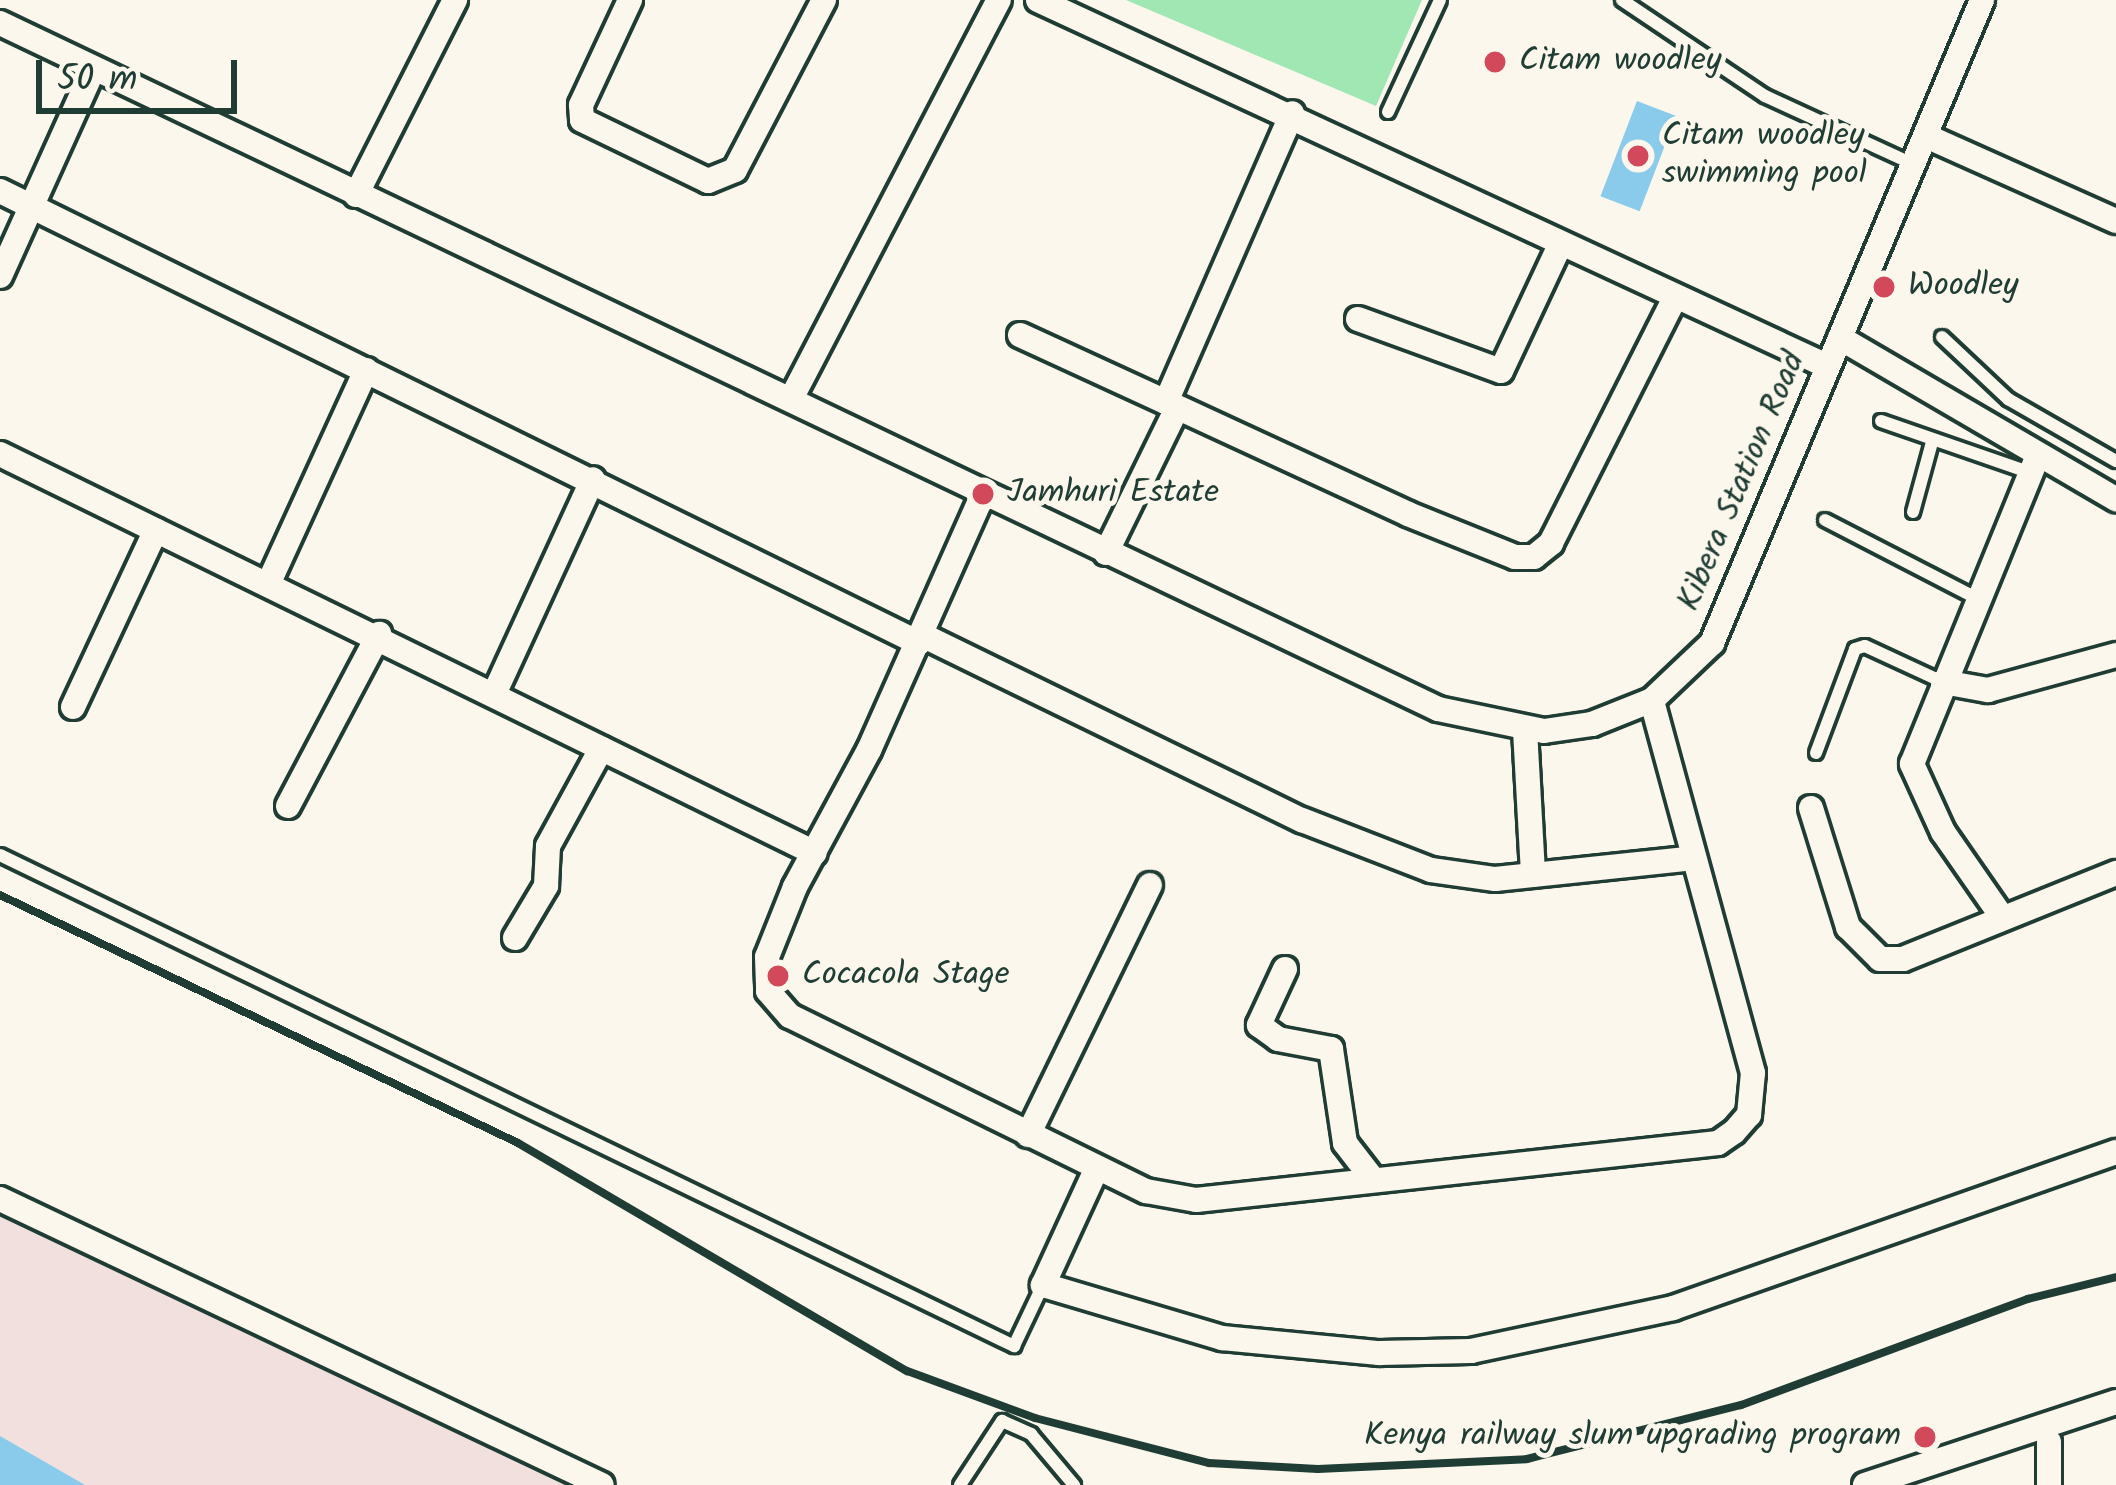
<!DOCTYPE html>
<style>
body{margin:0}
#map{position:relative;width:2116px;height:1485px;overflow:hidden;background:#fbf7ec;font-family:Kalam,sans-serif}
div>[style]{position:absolute}
.built>*{inset:0;background:#f2e0df}
.green>*{inset:0;background:#a0e7b4}
.water>*{inset:0;background:#8acbeb;transform-origin:0 0}
.roads{filter:drop-shadow(3px 0 #1f3d34) drop-shadow(-3px 0 #1f3d34) drop-shadow(0 3px #1f3d34) drop-shadow(0 -3px #1f3d34)}
.service>*{height:12px;margin:-6px;padding:0 6px;transform-origin:6px;border-radius:6px;background:#fbf7ec}
.minor>*{height:24px;margin:-12px;padding:0 12px;transform-origin:12px;border-radius:12px;background:#fbf7ec}
.rail>*{height:8px;margin:-4px;padding:0 4px;transform-origin:4px;border-radius:4px;background:#1f3d34}
.dots>*{width:33px;height:33px;translate:-50% -50%;box-sizing:border-box;border:6px solid #fbf7ec;border-radius:50%}
span{translate:-50% -50%;white-space:nowrap;text-align:center;line-height:1.15;-webkit-text-stroke:10px #fbf7ec;paint-order:stroke}
.poi-label{font-size:33px;color:#1f3d34}
.left{translate:0 -50%;text-align:left}
.right{translate:-100% -50%;text-align:right}
.street-label{font-size:33px;color:#1f3d34}
.scale{position:absolute;left:36px;top:60px;width:201px;height:54px;box-sizing:border-box;border:6px solid #1f3d34;border-top:0;padding-left:15px;font-size:36px;line-height:42px;white-space:nowrap;color:#1f3d34;-webkit-text-stroke:9px #fbf7ec;paint-order:stroke}
</style>
<div id="map">
<div class="built">
<i style="clip-path:polygon(0 1213px,578px 1485px,0 1485px)"></i>
</div>
<div class="green">
<i style="clip-path:polygon(1126px 0,1422px 0,1376px 106px)"></i>
</div>
<div class="water">
<i style="left:1637px;top:101px;width:42px;height:102px;rotate:21deg"></i>
<i style="clip-path:polygon(0 1436px,85px 1485px,0 1485px)"></i>
</div>
<div class="roads">
<div class="service">
<i style="left:1622px;top:0;width:172px;rotate:33.9deg"></i>
<i style="left:1765px;top:96px;width:163px;rotate:24.7deg"></i>
<i style="left:1388px;top:112px;width:123px;rotate:-65.1deg"></i>
<i style="left:1942px;top:337px;width:91px;rotate:43.2deg"></i>
<i style="left:2008px;top:399px;width:125px;rotate:29.9deg"></i>
<i style="left:1881px;top:421px;width:159px;rotate:19.1deg"></i>
<i style="left:1913px;top:512px;width:73px;rotate:-74.8deg"></i>
<i style="left:1825px;top:520px;width:172px;rotate:27.3deg"></i>
<i style="left:1816px;top:753px;width:111px;rotate:-69.4deg"></i>
<i style="left:1855px;top:649px;width:10px;rotate:-17deg"></i>
<i style="left:1865px;top:646px;width:86px;rotate:24.8deg"></i>
<i style="left:0;top:855px;width:1127px;rotate:25.84deg"></i>
<i style="left:1014px;top:1346px;width:68px;rotate:-64.6deg"></i>
<i style="left:960px;top:1485px;width:77px;rotate:-56.7deg"></i>
<i style="left:1002px;top:1421px;width:32px;rotate:24deg"></i>
<i style="left:1031px;top:1434px;width:67px;rotate:49.9deg"></i>
</div>
<div class="minor">
<i style="left:630px;top:0;width:116px;rotate:115deg"></i>
<i style="left:581px;top:105px;width:15px;rotate:86deg"></i>
<i style="left:582px;top:120px;width:140px;rotate:25.8deg"></i>
<i style="left:708px;top:181px;width:29px;rotate:-22deg"></i>
<i style="left:735px;top:170px;width:192px;rotate:-62.4deg"></i>
<i style="left:1038px;top:0;width:870px;rotate:24.89deg"></i>
<i style="left:0;top:23px;width:1593px;rotate:25.5deg"></i>
<i style="left:1438px;top:709px;width:108px;rotate:11.7deg"></i>
<i style="left:1544px;top:731px;width:49px;rotate:-8.3deg"></i>
<i style="left:1592px;top:724px;width:65px;rotate:-21.8deg"></i>
<i style="left:1652px;top:700px;width:83px;rotate:-43.5deg"></i>
<i style="left:1712px;top:643px;width:697px;rotate:-67.22deg"></i>
<i style="left:1926px;top:136px;width:208px;rotate:24.1deg"></i>
<i style="left:0;top:191px;width:1024px;rotate:26.19deg"></i>
<i style="left:356px;top:195px;width:219px;rotate:-63.1deg"></i>
<i style="left:0;top:276px;width:226px;rotate:-65.7deg"></i>
<i style="left:1358px;top:319px;width:152px;rotate:20deg"></i>
<i style="left:1501px;top:371px;width:141px;rotate:-64.9deg"></i>
<i style="left:1020px;top:335px;width:161px;rotate:24.7deg"></i>
<i style="left:1166px;top:402px;width:315px;rotate:-66.4deg"></i>
<i style="left:1840px;top:338px;width:320px;rotate:30.3deg"></i>
<i style="left:791px;top:399px;width:450px;rotate:-62.5deg"></i>
<i style="left:1166px;top:402px;width:267px;rotate:24.8deg"></i>
<i style="left:1408px;top:514px;width:115px;rotate:21.9deg"></i>
<i style="left:1515px;top:557px;width:19px"></i>
<i style="left:1534px;top:557px;width:22px;rotate:-39deg"></i>
<i style="left:1551px;top:543px;width:275px;rotate:-63.2deg"></i>
<i style="left:0;top:454px;width:907px;rotate:26.09deg"></i>
<i style="left:983px;top:494px;width:280px;rotate:114deg"></i>
<i style="left:869px;top:750px;width:156px;rotate:118.4deg"></i>
<i style="left:795px;top:887px;width:75px;rotate:111.8deg"></i>
<i style="left:767px;top:957px;width:34px;rotate:88deg"></i>
<i style="left:768px;top:991px;width:33px;rotate:49deg"></i>
<i style="left:790px;top:1016px;width:397px;rotate:26.2deg"></i>
<i style="left:1146px;top:1191px;width:51px;rotate:10.2deg"></i>
<i style="left:1196px;top:1200px;width:525px;rotate:-6.23deg"></i>
<i style="left:1718px;top:1143px;width:19px;rotate:-35deg"></i>
<i style="left:1734px;top:1132px;width:23px;rotate:-49deg"></i>
<i style="left:1749px;top:1115px;width:42px;rotate:-84.6deg"></i>
<i style="left:1753px;top:1073px;width:386px;rotate:-105.2deg"></i>
<i style="left:1106px;top:553px;width:161px;rotate:-63.9deg"></i>
<i style="left:270px;top:580px;width:231px;rotate:-65.4deg"></i>
<i style="left:922px;top:635px;width:423px;rotate:26deg"></i>
<i style="left:1302px;top:820px;width:138px;rotate:21.2deg"></i>
<i style="left:1431px;top:870px;width:65px;rotate:8deg"></i>
<i style="left:1495px;top:879px;width:200px;rotate:-6deg"></i>
<i style="left:1943px;top:682px;width:46px;rotate:10.1deg"></i>
<i style="left:1988px;top:690px;width:133px;rotate:-15.3deg"></i>
<i style="left:495px;top:692px;width:234px;rotate:-65.3deg"></i>
<i style="left:73px;top:707px;width:195px;rotate:-64.9deg"></i>
<i style="left:1525px;top:730px;width:145px;rotate:86.8deg"></i>
<i style="left:288px;top:806px;width:195px;rotate:-62.1deg"></i>
<i style="left:1811px;top:808px;width:125px;rotate:72.7deg"></i>
<i style="left:1848px;top:927px;width:45px;rotate:45deg"></i>
<i style="left:1880px;top:959px;width:23px"></i>
<i style="left:1903px;top:959px;width:230px;rotate:-22deg"></i>
<i style="left:2000px;top:914px;width:100px;rotate:-124.8deg"></i>
<i style="left:1943px;top:832px;width:75px;rotate:-114.5deg"></i>
<i style="left:1912px;top:764px;width:333px;rotate:-67.8deg"></i>
<i style="left:515px;top:938px;width:61px;rotate:-59.2deg"></i>
<i style="left:546px;top:886px;width:40px;rotate:-87.1deg"></i>
<i style="left:548px;top:846px;width:111px;rotate:-61.3deg"></i>
<i style="left:1285px;top:969px;width:62px;rotate:114.9deg"></i>
<i style="left:1259px;top:1025px;width:24px;rotate:36deg"></i>
<i style="left:1278px;top:1039px;width:54px;rotate:10.7deg"></i>
<i style="left:1331px;top:1049px;width:95px;rotate:81.5deg"></i>
<i style="left:1345px;top:1143px;width:44px;rotate:52.4deg"></i>
<i style="left:1028px;top:1135px;width:278px;rotate:-64deg"></i>
<i style="left:1096px;top:1170px;width:127px;rotate:114.7deg"></i>
<i style="left:1043px;top:1285px;width:187px;rotate:16.5deg"></i>
<i style="left:1222px;top:1338px;width:158px;rotate:5.5deg"></i>
<i style="left:1379px;top:1353px;width:92px;rotate:-1.2deg"></i>
<i style="left:1471px;top:1351px;width:207px;rotate:-12deg"></i>
<i style="left:1673px;top:1308px;width:470px;rotate:-19.4deg"></i>
<i style="left:0;top:1199px;width:666px;rotate:25.41deg"></i>
<i style="left:1865px;top:1485px;width:264px;rotate:-18.3deg"></i>
<i style="left:2049px;top:1485px;width:43px;rotate:-90deg"></i>
</div>
</div>
<div class="rail">
<i style="left:0;top:895px;width:574px;rotate:25.58deg"></i>
<i style="left:518px;top:1143px;width:451px;rotate:30.4deg"></i>
<i style="left:907px;top:1371px;width:136px;rotate:20.2deg"></i>
<i style="left:1035px;top:1418px;width:180px;rotate:14.5deg"></i>
<i style="left:1209px;top:1463px;width:109px;rotate:3.2deg"></i>
<i style="left:1318px;top:1469px;width:209px;rotate:-2.7deg"></i>
<i style="left:1527px;top:1459px;width:221px;rotate:-14.2deg"></i>
<i style="left:1741px;top:1405px;width:306px;rotate:-20.3deg"></i>
<i style="left:2028px;top:1299px;width:91px;rotate:-14deg"></i>
</div>
<div class="dots">
<i style="left:1495px;top:62px;background:#d1495b"></i>
<i style="left:1638px;top:156px;background:#d1495b"></i>
<i style="left:1884px;top:287px;background:#d1495b"></i>
<i style="left:983px;top:494px;background:#d1495b"></i>
<i style="left:778px;top:976px;background:#d1495b"></i>
<i style="left:1925px;top:1437px;background:#d1495b"></i>
</div>
<div class="poi-label">
<span class="left" style="left:1519px;top:62px">Citam woodley</span>
<span class="left" style="left:1662px;top:156px">Citam woodley<br>swimming pool</span>
<span class="left" style="left:1908px;top:287px">Woodley</span>
<span class="left" style="left:1007px;top:494px">Jamhuri Estate</span>
<span class="left" style="left:802px;top:976px">Cocacola Stage</span>
<span class="right" style="left:1901px;top:1437px">Kenya railway slum upgrading program</span>
</div>
<div class="street-label">
<span style="left:1743px;top:482px;rotate:-67deg">Kibera Station Road</span>
</div>
<div class="scale">50 m</div>
</div>
